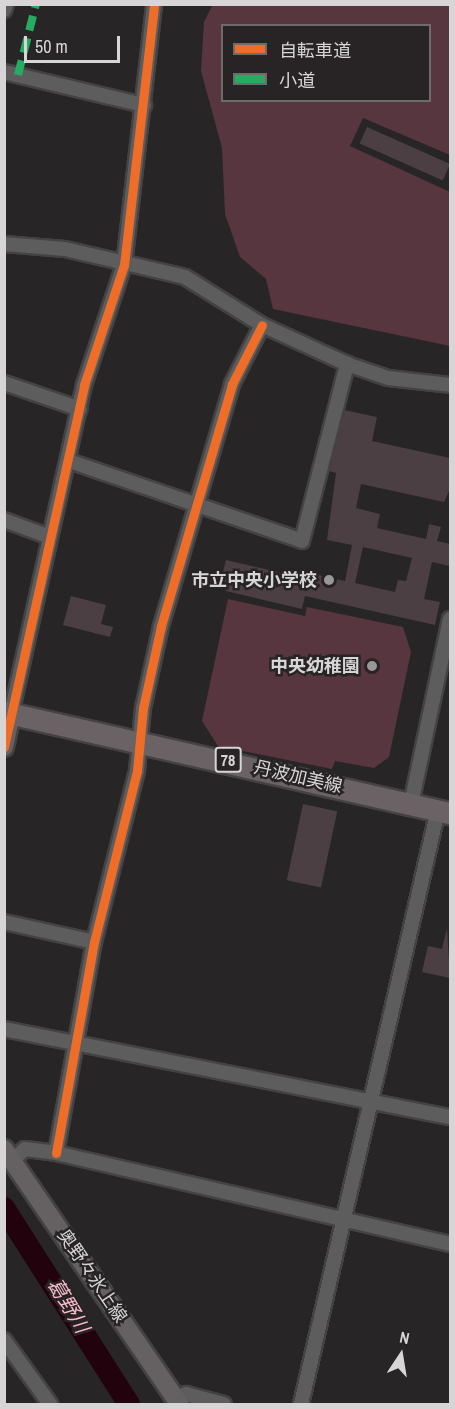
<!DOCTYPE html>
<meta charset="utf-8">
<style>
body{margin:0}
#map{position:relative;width:455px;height:1409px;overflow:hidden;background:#272526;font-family:"Archivo Narrow","Noto Sans JP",sans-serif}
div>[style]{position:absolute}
.green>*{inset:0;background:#573640}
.river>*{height:22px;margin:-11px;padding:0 11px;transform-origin:11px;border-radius:11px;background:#22030d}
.building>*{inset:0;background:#4b3f43;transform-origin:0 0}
.roads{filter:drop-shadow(2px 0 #444242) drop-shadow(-2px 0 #444242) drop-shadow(0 2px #444242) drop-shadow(0 -2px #444242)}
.street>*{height:14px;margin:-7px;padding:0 7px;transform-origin:7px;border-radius:7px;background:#5e5d5d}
.secondary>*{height:18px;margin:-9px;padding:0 9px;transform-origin:9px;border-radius:9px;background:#656062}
.primary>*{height:21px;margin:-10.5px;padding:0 10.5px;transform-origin:10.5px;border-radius:10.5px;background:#6b6265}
.quiet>*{height:8px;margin-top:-4px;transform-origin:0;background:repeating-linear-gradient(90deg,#26ab63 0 15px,transparent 0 23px)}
.cycleway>*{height:9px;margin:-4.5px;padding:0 4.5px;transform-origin:4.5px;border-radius:4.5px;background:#ee6e29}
.dots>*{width:16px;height:16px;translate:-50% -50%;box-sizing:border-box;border:3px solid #282425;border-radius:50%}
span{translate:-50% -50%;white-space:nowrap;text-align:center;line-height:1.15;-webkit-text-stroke:5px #282425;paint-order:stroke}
.shield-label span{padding:2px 4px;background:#282425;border:2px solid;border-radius:4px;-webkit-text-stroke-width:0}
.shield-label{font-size:16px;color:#d7d5d5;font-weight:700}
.poi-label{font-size:18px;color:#d7d5d5;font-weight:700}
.right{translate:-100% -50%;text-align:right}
.street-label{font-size:18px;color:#d7d5d5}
.water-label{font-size:20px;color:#f9bbcb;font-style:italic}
.frame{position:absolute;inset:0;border:6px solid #d7d5d5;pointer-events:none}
.legend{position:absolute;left:221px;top:24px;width:210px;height:78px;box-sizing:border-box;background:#282425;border:2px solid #6e6b6b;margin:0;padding:8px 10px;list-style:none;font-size:18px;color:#d7d5d5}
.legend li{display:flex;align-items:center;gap:12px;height:30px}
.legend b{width:30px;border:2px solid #6e6b6b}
.north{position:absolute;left:371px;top:1325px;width:60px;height:60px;-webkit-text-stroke:4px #282425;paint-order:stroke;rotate:12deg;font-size:16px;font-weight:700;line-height:24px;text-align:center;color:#d7d5d5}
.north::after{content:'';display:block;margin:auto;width:21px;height:27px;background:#d7d5d5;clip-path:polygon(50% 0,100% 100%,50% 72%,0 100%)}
.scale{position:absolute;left:24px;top:36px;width:96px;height:27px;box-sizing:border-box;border:3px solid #d7d5d5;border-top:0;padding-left:8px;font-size:18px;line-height:21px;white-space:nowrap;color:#d7d5d5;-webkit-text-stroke:4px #282425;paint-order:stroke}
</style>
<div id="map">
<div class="green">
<i style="clip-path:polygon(evenodd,213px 4px,450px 5px,450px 155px,363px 118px,350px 146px,450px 192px,450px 346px,273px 309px,266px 279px,240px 257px,225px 214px,222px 148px,201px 71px,204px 22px,213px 4px,222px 26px,430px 26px,430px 100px,222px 100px,222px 26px)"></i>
<i style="clip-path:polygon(228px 599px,305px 616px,307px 607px,403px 627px,411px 652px,389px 757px,374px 768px,335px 761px,332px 769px,218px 746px,202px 721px)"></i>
</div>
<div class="river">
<i style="left:4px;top:1208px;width:232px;rotate:57.5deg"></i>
</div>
<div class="building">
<i style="left:367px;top:127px;width:91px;height:18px;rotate:24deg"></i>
<i style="clip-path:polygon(evenodd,344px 410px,377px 417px,372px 441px,450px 458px,450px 489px,444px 502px,361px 484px,356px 508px,380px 514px,377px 528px,426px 539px,429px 524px,441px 527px,437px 541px,450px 544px,450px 566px,432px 562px,424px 599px,440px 602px,435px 625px,305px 596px,302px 609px,226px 591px,227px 586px,220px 584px,226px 560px,317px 581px,318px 575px,345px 581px,352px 545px,327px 540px,336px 473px,329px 471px,344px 410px,363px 547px,412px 558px,406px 581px,398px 580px,395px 592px,355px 583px,363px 547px)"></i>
<i style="clip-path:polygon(71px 596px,106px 605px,101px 624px,113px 627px,110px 637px,63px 625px)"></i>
<i style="left:303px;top:804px;width:35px;height:78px;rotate:12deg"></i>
<i style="clip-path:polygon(447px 928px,450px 978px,422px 972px,428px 946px,442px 949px)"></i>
</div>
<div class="roads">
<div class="street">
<i style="left:4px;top:10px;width:6px;rotate:-72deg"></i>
<i style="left:4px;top:72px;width:144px;rotate:13.3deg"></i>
<i style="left:4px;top:244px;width:61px;rotate:4.7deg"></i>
<i style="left:65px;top:249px;width:123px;rotate:13.1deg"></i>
<i style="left:185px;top:277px;width:91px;rotate:31.9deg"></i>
<i style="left:262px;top:325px;width:94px;rotate:24.6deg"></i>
<i style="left:347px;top:364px;width:43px;rotate:18.9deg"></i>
<i style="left:388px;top:378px;width:62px;rotate:6.4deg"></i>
<i style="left:4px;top:383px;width:80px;rotate:18.9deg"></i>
<i style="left:69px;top:461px;width:246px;rotate:18.9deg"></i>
<i style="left:302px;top:541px;width:183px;rotate:-75.7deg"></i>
<i style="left:4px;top:520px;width:49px;rotate:20.3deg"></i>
<i style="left:11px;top:714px;width:337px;rotate:-77.5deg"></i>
<i style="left:84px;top:385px;width:126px;rotate:-71.6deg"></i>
<i style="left:124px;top:265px;width:263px;rotate:-83.4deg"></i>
<i style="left:411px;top:804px;width:189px;rotate:-78.1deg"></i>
<i style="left:4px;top:922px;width:92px;rotate:12.5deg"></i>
<i style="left:4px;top:1029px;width:455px;rotate:11.2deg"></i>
<i style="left:56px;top:1153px;width:214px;rotate:-79.8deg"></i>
<i style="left:94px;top:942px;width:176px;rotate:-75.9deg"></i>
<i style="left:137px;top:771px;width:63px;rotate:-84.6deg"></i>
<i style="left:143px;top:708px;width:84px;rotate:-77.6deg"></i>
<i style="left:161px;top:626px;width:252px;rotate:-73.6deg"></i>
<i style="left:232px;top:384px;width:66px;rotate:-63deg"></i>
<i style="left:13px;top:1160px;width:16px;rotate:-43deg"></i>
<i style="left:25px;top:1149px;width:31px;rotate:7deg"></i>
<i style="left:56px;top:1153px;width:404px;rotate:13deg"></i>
<i style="left:4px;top:1340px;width:79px;rotate:54.3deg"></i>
<i style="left:175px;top:1398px;width:12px;rotate:-20deg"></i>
<i style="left:186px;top:1394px;width:39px;rotate:15deg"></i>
<i style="left:301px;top:1404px;width:610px;rotate:-77.01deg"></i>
</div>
<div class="secondary">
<i style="left:4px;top:747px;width:34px;rotate:-78deg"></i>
<i style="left:4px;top:1149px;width:309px;rotate:55.5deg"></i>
</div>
<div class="primary">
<i style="left:4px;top:712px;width:457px;rotate:12.8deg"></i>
</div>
</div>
<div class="quiet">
<i style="left:18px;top:75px;width:73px;rotate:-75.8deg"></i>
</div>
<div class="cycleway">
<i style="left:4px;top:747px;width:371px;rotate:-77.5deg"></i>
<i style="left:84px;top:385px;width:126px;rotate:-71.6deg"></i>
<i style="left:124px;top:265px;width:263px;rotate:-83.4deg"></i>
<i style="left:56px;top:1153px;width:214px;rotate:-79.8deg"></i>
<i style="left:94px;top:942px;width:176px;rotate:-75.9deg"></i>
<i style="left:137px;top:771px;width:63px;rotate:-84.6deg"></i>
<i style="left:143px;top:708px;width:84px;rotate:-77.6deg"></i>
<i style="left:161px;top:626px;width:252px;rotate:-73.6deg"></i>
<i style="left:232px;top:384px;width:66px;rotate:-63deg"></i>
</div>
<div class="dots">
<i style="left:329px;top:580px;background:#999798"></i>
<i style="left:372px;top:666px;background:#999798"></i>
</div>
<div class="shield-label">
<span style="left:228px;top:760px">78</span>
</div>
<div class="poi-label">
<span class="right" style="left:317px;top:580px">市立中央小学校</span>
<span class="right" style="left:360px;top:666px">中央幼稚園</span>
</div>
<div class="street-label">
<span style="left:298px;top:777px;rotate:13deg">丹波加美線</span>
<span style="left:92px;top:1276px;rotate:56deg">奥野々氷上線</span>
</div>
<div class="water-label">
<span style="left:69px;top:1305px;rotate:59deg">葛野川</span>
</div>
<div class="frame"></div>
<ul class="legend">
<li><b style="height:8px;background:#ee6e29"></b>自転車道</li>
<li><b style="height:8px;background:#26ab63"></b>小道</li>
</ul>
<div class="north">N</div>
<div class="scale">50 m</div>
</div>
